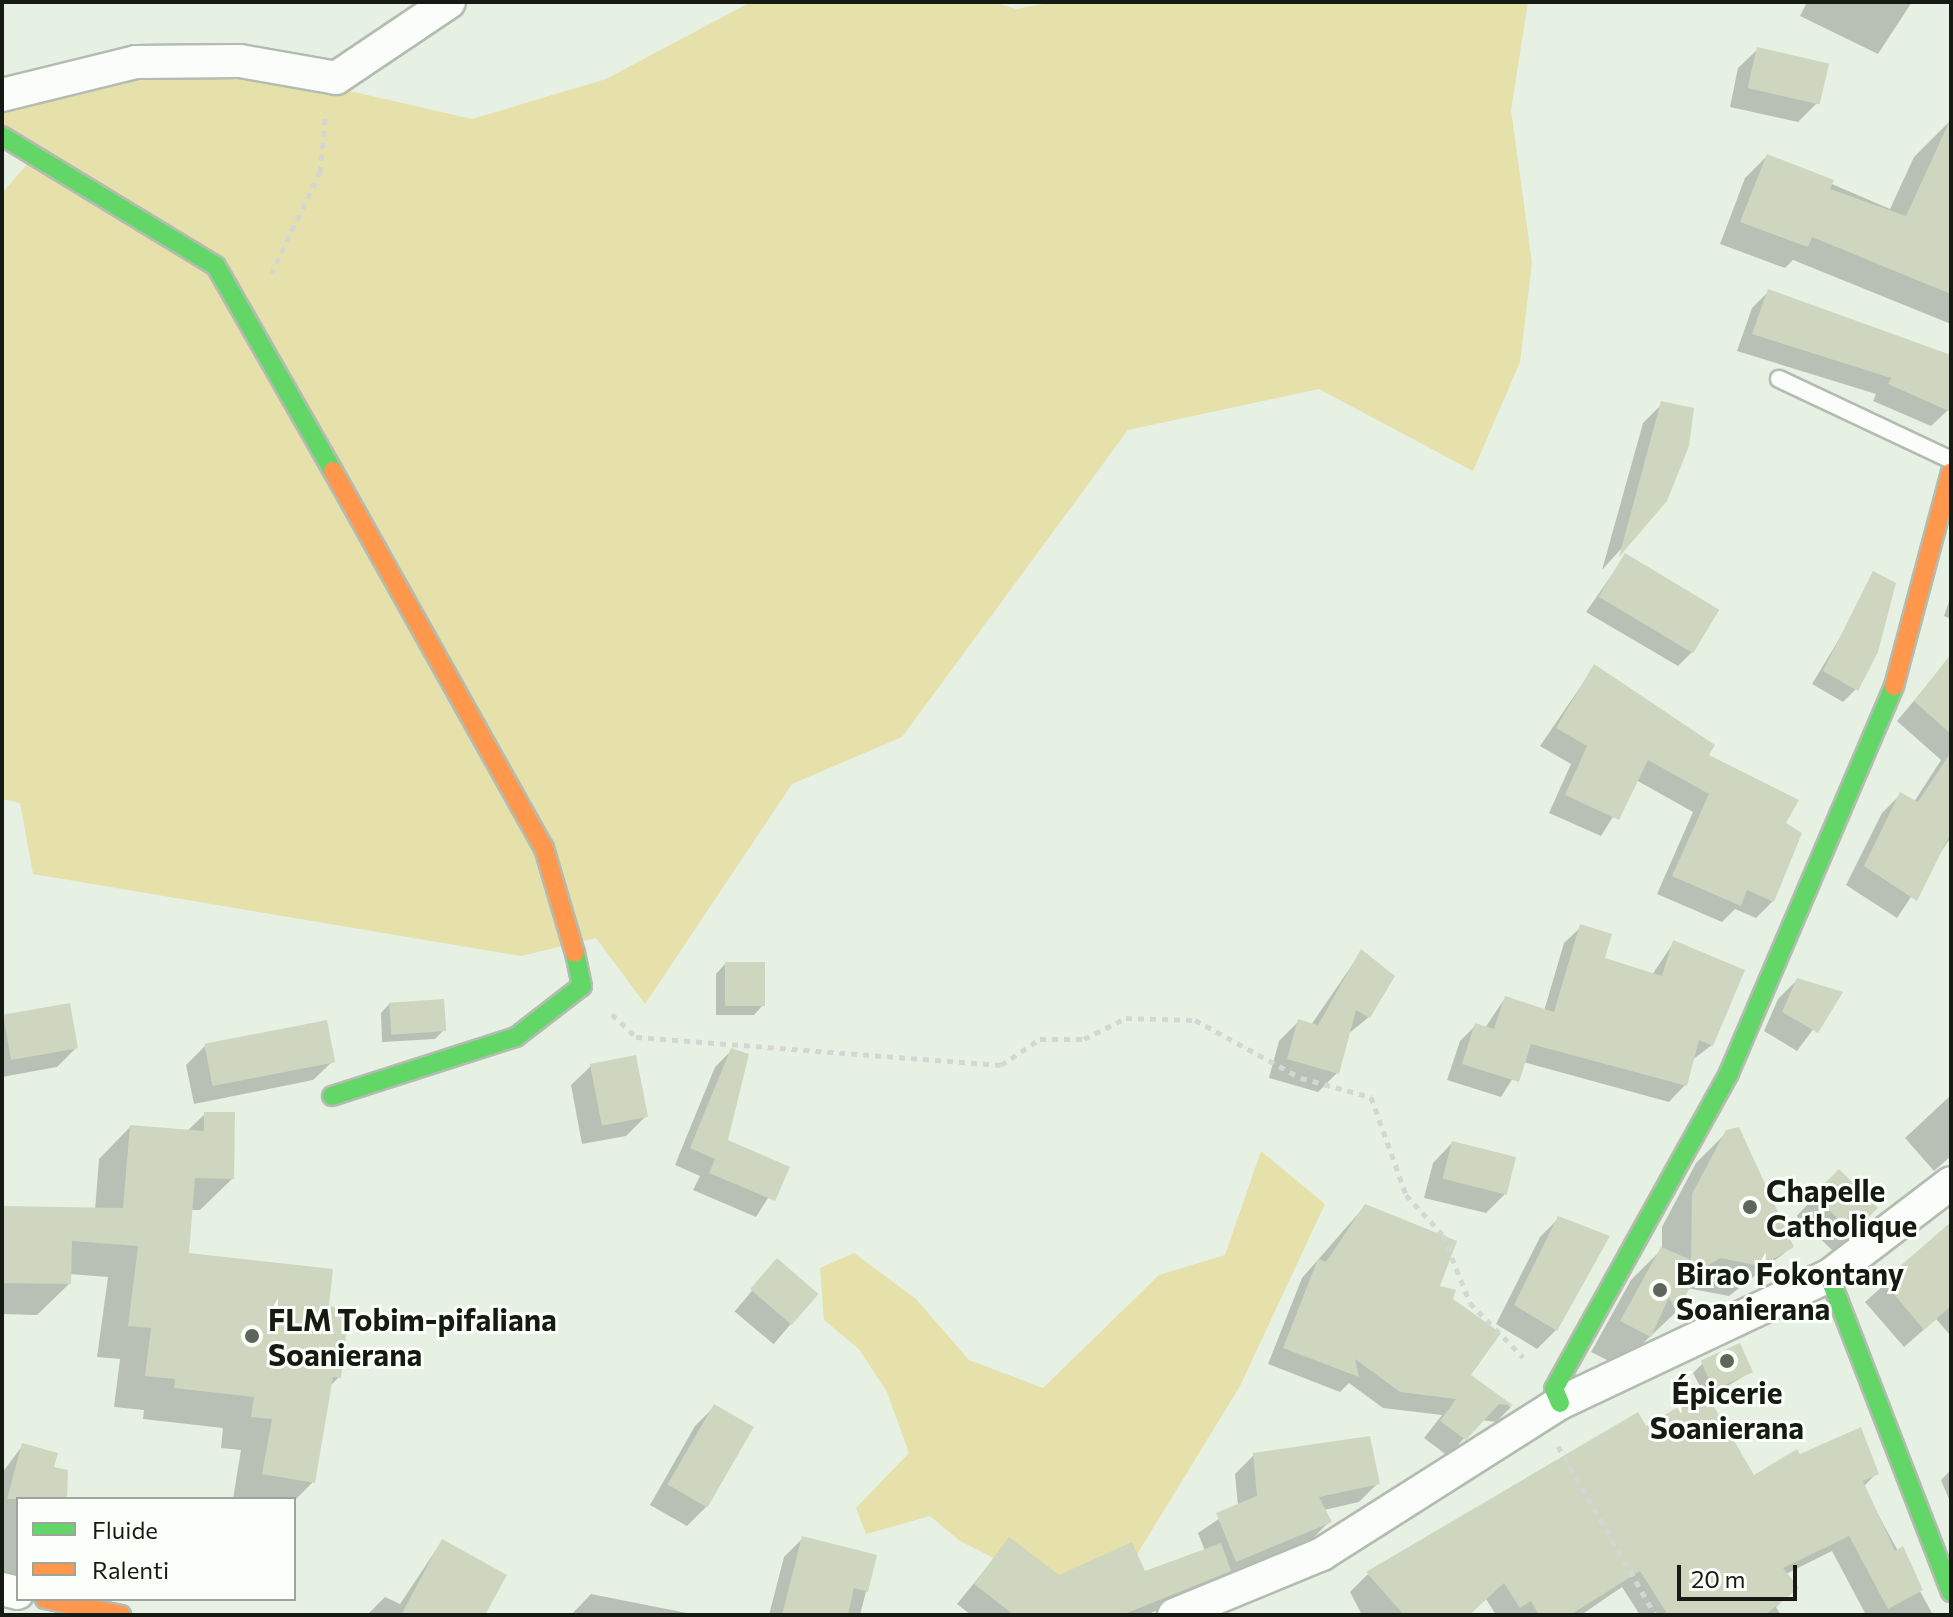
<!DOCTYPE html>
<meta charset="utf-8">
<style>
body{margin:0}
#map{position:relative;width:1953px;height:1617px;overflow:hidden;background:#e6f1e3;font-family:Commissioner,sans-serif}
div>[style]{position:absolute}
.green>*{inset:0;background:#e6e0ab}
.shadow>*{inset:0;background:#0003;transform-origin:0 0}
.building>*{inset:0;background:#ced6bf;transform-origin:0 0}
.path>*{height:5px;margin-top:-2.5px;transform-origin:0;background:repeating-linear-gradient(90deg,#d3d7d3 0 6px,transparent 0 12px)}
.roads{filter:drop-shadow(2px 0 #b3bcb0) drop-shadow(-2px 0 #b3bcb0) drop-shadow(0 2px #b3bcb0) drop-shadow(0 -2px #b3bcb0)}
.lane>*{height:16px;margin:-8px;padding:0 8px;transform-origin:8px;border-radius:8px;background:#fbfdfb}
.street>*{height:32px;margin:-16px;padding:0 16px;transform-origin:16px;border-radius:16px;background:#fbfdfb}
.fast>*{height:18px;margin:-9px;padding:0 9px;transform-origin:9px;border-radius:9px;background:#63d668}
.slow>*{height:18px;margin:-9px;padding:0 9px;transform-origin:9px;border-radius:9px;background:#ff974d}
.dots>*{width:22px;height:22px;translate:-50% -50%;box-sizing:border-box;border:4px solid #fbfffa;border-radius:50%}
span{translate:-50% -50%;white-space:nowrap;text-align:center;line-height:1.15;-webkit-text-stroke:6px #fbfffa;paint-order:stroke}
.poi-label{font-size:30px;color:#151b12;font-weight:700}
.left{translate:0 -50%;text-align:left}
.frame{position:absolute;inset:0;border:4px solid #151b12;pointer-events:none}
.legend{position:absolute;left:16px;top:1497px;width:280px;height:104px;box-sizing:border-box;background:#fbfffa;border:2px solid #9fa49d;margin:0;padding:10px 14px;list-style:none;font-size:24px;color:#151b12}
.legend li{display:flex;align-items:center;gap:16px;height:40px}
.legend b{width:40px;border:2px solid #9fa49d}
.scale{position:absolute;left:1677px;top:1565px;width:120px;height:36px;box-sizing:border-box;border:4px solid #151b12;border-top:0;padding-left:10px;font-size:24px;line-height:28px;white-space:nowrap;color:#151b12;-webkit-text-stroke:6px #fbfffa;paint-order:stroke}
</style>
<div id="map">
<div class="green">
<i style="clip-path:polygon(751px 2px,994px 2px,1016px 9px,1054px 2px,1528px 2px,1511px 110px,1532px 263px,1520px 362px,1473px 471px,1319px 389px,1128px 430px,902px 737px,792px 784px,645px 1004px,596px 938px,521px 956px,33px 874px,20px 803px,2px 799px,2px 193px,36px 154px,2px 126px,2px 100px,178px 68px,293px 78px,472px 119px,606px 79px)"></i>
<i style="clip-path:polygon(1261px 1151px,1325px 1204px,1240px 1386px,1133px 1561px,1045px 1584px,960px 1541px,930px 1516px,866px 1534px,856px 1508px,909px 1453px,887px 1392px,859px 1349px,824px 1320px,820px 1268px,854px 1253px,916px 1299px,969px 1360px,1043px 1388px,1159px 1275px,1225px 1255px)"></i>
</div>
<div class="shadow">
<i style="clip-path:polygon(1807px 2px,1912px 2px,1878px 54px,1800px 16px)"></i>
<i style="clip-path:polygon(1758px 49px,1817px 103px,1798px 122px,1730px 107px,1738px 68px)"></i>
<i style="clip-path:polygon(1951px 120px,1951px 324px,1793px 260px,1785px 268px,1720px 244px,1745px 178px,1767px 156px,1890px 209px,1914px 157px)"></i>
<i style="clip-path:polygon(1769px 291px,1951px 357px,1948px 410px,1931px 426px,1873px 401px,1876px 394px,1737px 351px,1752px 308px)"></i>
<i style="clip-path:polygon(1662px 404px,1665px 500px,1602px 570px,1643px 423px)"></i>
<i style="clip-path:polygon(1625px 556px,1693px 651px,1678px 666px,1586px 612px)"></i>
<i style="clip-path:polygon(1951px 596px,1951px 619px,1944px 616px)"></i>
<i style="clip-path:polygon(1861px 603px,1856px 689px,1843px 702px,1812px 684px)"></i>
<i style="clip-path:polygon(1594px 667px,1784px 823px,1773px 901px,1756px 918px,1735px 909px,1722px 922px,1657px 894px,1693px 812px,1636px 780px,1601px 836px,1549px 813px,1571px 764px,1540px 746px)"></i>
<i style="clip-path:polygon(1939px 671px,1951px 683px,1951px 837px,1897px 918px,1846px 885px,1882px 813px,1901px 794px,1914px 802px,1941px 760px,1897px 721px)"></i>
<i style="clip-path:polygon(1581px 927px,1602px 960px,1652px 975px,1674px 942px,1712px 1045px,1692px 1060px,1685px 1085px,1669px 1102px,1523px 1062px,1501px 1097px,1447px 1080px,1460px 1041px,1476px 1025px,1485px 1028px,1505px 998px,1544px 1011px,1564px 943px)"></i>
<i style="clip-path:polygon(1361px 952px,1368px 954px,1369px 1017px,1347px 1035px,1337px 1073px,1318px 1092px,1269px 1078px,1279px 1041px,1298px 1022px,1311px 1025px)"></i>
<i style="clip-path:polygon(725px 964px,763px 1005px,754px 1015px,716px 1015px,716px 974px)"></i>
<i style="clip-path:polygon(1797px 980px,1840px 993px,1797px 1051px,1764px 1031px,1778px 999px)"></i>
<i style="clip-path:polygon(390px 1003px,444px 1030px,435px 1039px,382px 1042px,381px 1013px)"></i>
<i style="clip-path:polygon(2px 1020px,4px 1018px,76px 1048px,57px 1067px,2px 1077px)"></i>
<i style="clip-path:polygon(205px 1046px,333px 1061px,313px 1080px,194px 1104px,186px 1065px)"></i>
<i style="clip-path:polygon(732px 1050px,726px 1141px,787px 1168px,756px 1217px,693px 1190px,700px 1176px,675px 1165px,715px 1067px)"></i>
<i style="clip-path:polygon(591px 1066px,646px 1116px,626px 1136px,582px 1144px,571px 1085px)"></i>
<i style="clip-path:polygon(1951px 1095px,1951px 1156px,1934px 1171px,1905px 1138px)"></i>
<i style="clip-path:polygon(205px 1114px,232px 1179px,200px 1210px,190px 1210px,187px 1255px,327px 1308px,339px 1377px,329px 1387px,313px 1482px,294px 1501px,233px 1499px,241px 1450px,221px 1448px,223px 1428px,143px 1419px,144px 1410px,114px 1407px,120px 1359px,97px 1357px,108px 1277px,69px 1274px,69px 1284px,37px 1315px,2px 1314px,2px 1208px,95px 1210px,99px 1159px,130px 1127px,186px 1132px)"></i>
<i style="clip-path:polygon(1727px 1132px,1792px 1247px,1729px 1296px,1687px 1288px,1675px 1313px,1619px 1366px,1591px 1352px,1631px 1280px,1662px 1249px,1662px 1227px,1696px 1163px)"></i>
<i style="clip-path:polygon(1452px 1143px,1505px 1194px,1486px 1213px,1424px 1198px,1433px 1163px)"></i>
<i style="left:1839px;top:1172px;width:52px;height:61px;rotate:44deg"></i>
<i style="clip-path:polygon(1365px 1206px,1451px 1300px,1468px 1375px,1511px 1407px,1496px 1422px,1481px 1420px,1448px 1456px,1424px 1438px,1442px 1415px,1383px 1408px,1349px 1383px,1340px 1392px,1268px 1364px,1302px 1278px)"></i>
<i style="clip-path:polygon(1559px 1218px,1607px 1237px,1556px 1330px,1537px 1349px,1496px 1324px,1540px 1237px)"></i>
<i style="clip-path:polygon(1946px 1229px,1951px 1336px,1936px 1319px,1904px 1347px,1865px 1302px)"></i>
<i style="left:777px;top:1261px;width:51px;height:66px;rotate:40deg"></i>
<i style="clip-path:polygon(1702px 1364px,1751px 1372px,1707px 1398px,1754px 1478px,1799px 1457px,1876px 1474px,1863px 1487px,1933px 1615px,1866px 1615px,1832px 1551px,1786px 1574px,1796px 1588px,1776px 1607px,1781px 1615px,1640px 1615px,1622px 1587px,1581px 1615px,1496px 1615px,1486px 1599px,1468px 1615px,1362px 1615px,1350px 1592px,1367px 1575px,1637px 1415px,1645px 1428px,1704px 1394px,1693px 1373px)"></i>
<i style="clip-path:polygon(714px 1407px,706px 1507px,687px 1526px,650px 1505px,695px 1426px)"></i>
<i style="clip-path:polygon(23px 1445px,52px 1469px,65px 1499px,18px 1499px,18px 1576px,2px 1573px,2px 1473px)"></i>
<i style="clip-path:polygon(1254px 1455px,1378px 1483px,1359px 1502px,1324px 1510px,1330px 1521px,1311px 1540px,1147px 1615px,971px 1615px,957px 1604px,1009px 1540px,1059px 1577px,1144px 1573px,1205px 1551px,1198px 1533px,1238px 1506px,1235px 1474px)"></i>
<i style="clip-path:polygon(1951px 1470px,1951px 1504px,1941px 1480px)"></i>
<i style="clip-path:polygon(803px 1538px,875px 1556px,860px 1615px,769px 1615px,784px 1557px)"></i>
<i style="clip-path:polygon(442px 1541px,450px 1615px,367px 1615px,385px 1597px,400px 1604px)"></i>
<i style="clip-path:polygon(591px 1594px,697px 1615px,571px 1615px)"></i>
</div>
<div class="building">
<i style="left:1757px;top:47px;width:74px;height:42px;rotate:13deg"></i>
<i style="clip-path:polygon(1951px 118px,1951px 294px,1812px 237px,1808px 247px,1740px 222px,1767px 154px,1834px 180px,1830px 189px,1906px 216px)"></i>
<i style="clip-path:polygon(1768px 289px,1951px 355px,1951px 412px,1888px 384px,1891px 378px,1752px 334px)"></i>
<i style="clip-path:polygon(1661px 401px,1694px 408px,1689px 446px,1667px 501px,1619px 557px)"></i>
<i style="left:1625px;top:553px;width:110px;height:51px;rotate:31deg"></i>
<i style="clip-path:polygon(1873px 571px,1896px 583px,1878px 652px,1858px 691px,1823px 671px)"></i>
<i style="clip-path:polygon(1951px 654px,1951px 734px,1914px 701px)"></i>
<i style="clip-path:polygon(1594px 664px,1715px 745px,1709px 755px,1799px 800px,1786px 823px,1802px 833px,1774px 902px,1747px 890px,1741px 906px,1672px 876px,1709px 794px,1648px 760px,1619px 820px,1565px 795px,1587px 746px,1556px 728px)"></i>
<i style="clip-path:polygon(1951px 752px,1951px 832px,1917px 901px,1864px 866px,1900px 792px,1918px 802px)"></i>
<i style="clip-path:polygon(1580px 924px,1612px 934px,1605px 958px,1662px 976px,1673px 940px,1745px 970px,1713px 1046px,1699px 1040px,1687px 1086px,1531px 1044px,1519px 1082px,1462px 1064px,1475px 1023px,1494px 1029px,1505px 996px,1554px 1012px)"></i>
<i style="clip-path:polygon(1361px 949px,1395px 976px,1370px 1018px,1356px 1010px,1339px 1074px,1287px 1059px,1298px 1019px,1318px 1025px)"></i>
<i style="left:725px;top:962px;width:40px;height:44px"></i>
<i style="clip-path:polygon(1797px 978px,1843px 992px,1818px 1033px,1782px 1012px)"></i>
<i style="left:444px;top:999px;width:32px;height:55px;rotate:86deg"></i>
<i style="left:70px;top:1003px;width:46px;height:68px;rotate:80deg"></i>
<i style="left:327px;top:1020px;width:43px;height:125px;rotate:79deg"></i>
<i style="clip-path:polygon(731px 1048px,749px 1054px,728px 1140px,790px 1167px,775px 1201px,709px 1173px,715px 1159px,690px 1148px)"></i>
<i style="left:636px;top:1055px;width:63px;height:47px;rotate:79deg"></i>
<i style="clip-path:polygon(204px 1112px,235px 1112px,234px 1179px,195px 1178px,189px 1253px,333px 1269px,329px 1306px,349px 1309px,341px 1378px,333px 1377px,315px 1483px,262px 1474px,272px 1419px,251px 1417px,254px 1397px,174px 1388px,175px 1379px,145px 1376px,151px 1328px,128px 1326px,138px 1246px,72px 1241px,71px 1284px,2px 1283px,2px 1206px,123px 1208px,130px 1125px,204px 1131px)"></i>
<i style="clip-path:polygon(1739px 1127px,1794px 1247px,1761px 1266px,1720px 1258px,1697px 1272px,1677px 1314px,1669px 1297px,1651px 1337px,1620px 1321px,1661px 1247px,1691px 1260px,1692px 1194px,1726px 1130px)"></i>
<i style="left:1452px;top:1141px;width:66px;height:39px;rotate:14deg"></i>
<i style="left:1839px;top:1169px;width:55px;height:36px;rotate:45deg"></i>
<i style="clip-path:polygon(1365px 1204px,1457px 1241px,1440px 1286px,1456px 1290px,1453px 1299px,1501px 1333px,1471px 1375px,1514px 1406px,1499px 1404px,1466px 1440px,1440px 1421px,1456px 1399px,1400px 1392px,1355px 1359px,1359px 1377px,1283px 1348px,1318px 1259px,1326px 1262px)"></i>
<i style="clip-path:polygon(1558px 1216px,1610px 1236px,1557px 1331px,1514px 1305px)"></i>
<i style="clip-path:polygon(1951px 1222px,1951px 1306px,1924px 1330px,1883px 1281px)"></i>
<i style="left:777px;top:1258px;width:55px;height:41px;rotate:41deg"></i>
<i style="left:1740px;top:1343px;width:32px;height:43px;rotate:66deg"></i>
<i style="clip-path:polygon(1705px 1391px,1754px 1475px,1797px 1449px,1800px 1454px,1861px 1427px,1879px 1474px,1863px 1481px,1895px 1551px,1903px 1546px,1923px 1590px,1888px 1609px,1849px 1536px,1783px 1568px,1799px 1588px,1765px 1615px,1668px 1615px,1640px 1571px,1570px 1615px,1539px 1615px,1531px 1601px,1520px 1608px,1504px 1583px,1469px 1615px,1404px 1615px,1366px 1572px,1638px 1412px,1646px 1426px)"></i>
<i style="left:714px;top:1404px;width:46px;height:93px;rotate:30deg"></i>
<i style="clip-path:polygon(1370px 1436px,1380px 1484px,1319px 1497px,1332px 1522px,1236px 1562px,1216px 1513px,1257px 1496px,1253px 1453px)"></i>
<i style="clip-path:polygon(22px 1443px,58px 1453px,54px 1467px,68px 1470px,67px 1499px,7px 1499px)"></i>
<i style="clip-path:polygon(802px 1536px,877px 1555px,868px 1592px,854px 1588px,848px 1615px,782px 1615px)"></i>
<i style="clip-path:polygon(1009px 1537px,1059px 1575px,1132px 1542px,1145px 1571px,1221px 1543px,1231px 1571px,1122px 1615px,1014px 1615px,974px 1584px)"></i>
<i style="clip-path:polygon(442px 1539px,507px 1575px,485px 1615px,401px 1615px)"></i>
</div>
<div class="path">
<i style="left:271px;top:274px;width:113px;rotate:-64.3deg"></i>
<i style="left:320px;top:172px;width:60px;rotate:-84.3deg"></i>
<i style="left:612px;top:1014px;width:33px;rotate:44deg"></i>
<i style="left:636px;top:1037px;width:366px;rotate:4.4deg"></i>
<i style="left:1001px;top:1065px;width:47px;rotate:-33.7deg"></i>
<i style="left:1040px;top:1039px;width:44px"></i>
<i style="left:1084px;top:1039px;width:47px;rotate:-26.6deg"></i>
<i style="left:1126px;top:1018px;width:69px;rotate:1.7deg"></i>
<i style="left:1195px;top:1020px;width:121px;rotate:28.7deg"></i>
<i style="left:1301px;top:1078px;width:73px;rotate:15.2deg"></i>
<i style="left:1371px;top:1097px;width:104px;rotate:70.3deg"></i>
<i style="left:1406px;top:1195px;width:54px;rotate:47.2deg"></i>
<i style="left:1443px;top:1235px;width:73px;rotate:68.3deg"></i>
<i style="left:1470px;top:1303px;width:76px;rotate:45.5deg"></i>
<i style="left:1558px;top:1446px;width:195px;rotate:60.1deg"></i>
</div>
<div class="roads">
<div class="lane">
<i style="left:1779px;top:379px;width:190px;rotate:25.2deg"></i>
</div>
<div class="street">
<i style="left:2px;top:95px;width:138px;rotate:-13.8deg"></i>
<i style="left:136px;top:62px;width:104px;rotate:-0.6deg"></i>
<i style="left:240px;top:61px;width:97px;rotate:10deg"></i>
<i style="left:336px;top:78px;width:136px;rotate:-33.9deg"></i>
<i style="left:2px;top:1589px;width:16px;rotate:14deg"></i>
<i style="left:1174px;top:1615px;width:160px;rotate:-22.4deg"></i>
<i style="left:1322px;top:1554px;width:282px;rotate:-32.4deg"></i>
<i style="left:1560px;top:1403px;width:297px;rotate:-25.3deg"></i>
<i style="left:1829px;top:1276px;width:153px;rotate:-37.3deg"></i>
</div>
<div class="fast">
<i style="left:2px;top:136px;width:250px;rotate:31.3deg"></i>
<i style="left:216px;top:266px;width:236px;rotate:60.3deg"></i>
<i style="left:332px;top:1096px;width:193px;rotate:-17.8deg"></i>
<i style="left:516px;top:1037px;width:83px;rotate:-37.7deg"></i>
<i style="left:582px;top:986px;width:34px;rotate:-102deg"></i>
<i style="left:1829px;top:1276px;width:339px;rotate:68.9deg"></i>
<i style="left:1560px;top:1403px;width:15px;rotate:-113deg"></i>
<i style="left:1554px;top:1389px;width:361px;rotate:-61deg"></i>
<i style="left:1729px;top:1073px;width:421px;rotate:-66.9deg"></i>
</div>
<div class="slow">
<i style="left:333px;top:471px;width:432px;rotate:60.8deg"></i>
<i style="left:544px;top:848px;width:109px;rotate:73.6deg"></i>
<i style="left:1894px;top:686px;width:221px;rotate:-75.1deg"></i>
<i style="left:45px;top:1599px;width:78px;rotate:11.9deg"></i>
</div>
</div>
<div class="dots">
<i style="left:1750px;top:1207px;background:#5e665b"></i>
<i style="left:1660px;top:1290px;background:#5e665b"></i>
<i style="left:252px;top:1336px;background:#5e665b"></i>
<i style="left:1727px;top:1361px;background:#5e665b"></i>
</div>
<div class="poi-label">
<span class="left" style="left:1766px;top:1207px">Chapelle<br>Catholique</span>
<span class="left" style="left:1676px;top:1290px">Birao Fokontany<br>Soanierana</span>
<span class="left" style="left:268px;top:1336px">FLM Tobim-pifaliana<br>Soanierana</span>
<span style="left:1727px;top:1409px">Épicerie<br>Soanierana</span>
</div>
<div class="frame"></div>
<ul class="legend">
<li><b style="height:10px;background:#63d668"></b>Fluide</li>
<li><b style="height:10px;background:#ff974d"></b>Ralenti</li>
</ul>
<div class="scale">20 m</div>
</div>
